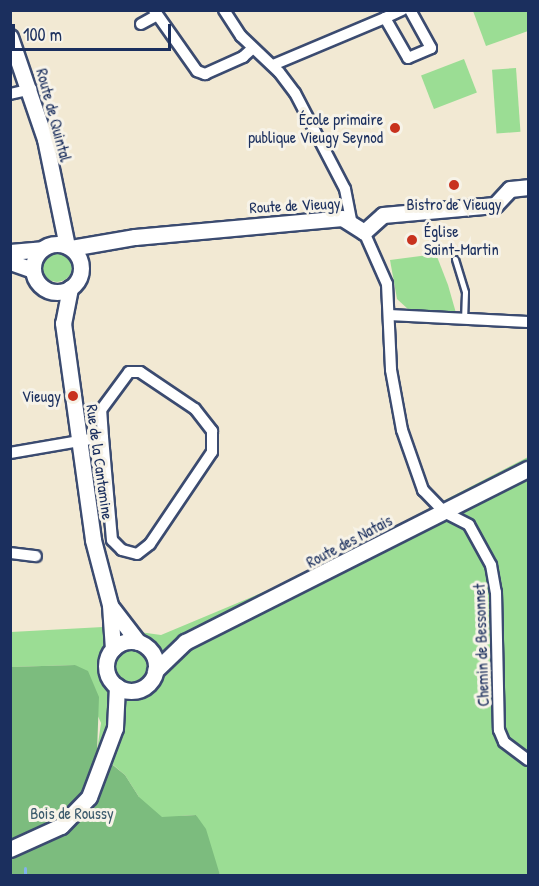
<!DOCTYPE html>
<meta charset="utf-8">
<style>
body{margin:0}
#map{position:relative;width:539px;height:886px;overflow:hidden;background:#f2e9d3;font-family:"Patrick Hand",sans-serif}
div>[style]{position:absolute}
.green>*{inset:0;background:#9bdd94;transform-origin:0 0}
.round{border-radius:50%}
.forest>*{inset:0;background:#7cbc7e}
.stream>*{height:3px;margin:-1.5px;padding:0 1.5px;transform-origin:1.5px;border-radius:1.5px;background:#81b2ed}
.roads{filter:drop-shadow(2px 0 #3b4b70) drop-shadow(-2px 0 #3b4b70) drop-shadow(0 2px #3b4b70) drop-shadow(0 -2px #3b4b70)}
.lane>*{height:5px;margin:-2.5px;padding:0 2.5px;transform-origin:2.5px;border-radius:2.5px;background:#fff}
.street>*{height:10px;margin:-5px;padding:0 5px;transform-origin:5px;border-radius:5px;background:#fff}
.secondary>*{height:15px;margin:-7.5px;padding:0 7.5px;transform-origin:7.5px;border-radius:7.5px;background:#fff}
.secondary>.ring{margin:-7.5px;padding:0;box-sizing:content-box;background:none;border:15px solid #fff;border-radius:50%}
.dots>*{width:16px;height:16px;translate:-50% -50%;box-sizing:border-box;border:3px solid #f7f3e8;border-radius:50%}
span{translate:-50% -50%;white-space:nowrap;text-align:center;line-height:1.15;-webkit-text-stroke:6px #f7f3e8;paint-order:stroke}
.street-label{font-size:16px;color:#1b2f5e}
.poi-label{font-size:16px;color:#1b2f5e}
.right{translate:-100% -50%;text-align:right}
.left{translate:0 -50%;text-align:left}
.park-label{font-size:16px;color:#3b5a6c}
.frame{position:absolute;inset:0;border:12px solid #1b2f5e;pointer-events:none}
.scale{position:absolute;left:12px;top:24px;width:159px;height:27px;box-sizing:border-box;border:3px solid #1b2f5e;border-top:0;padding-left:8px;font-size:18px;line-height:21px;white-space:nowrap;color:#1b2f5e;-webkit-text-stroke:4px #f7f3e8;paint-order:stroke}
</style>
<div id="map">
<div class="green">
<i style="clip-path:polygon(473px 11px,528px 11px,528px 31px,486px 46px)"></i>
<i style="left:464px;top:59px;width:36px;height:46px;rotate:69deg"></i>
<i style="left:516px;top:68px;width:64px;height:24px;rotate:86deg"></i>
<i class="round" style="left:42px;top:252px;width:30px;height:30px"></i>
<i style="clip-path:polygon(436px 254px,448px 285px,456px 313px,409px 310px,397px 299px,390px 260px)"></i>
<i style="clip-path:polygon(528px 457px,528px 875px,220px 875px,196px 815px,180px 816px,11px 876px,139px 797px,125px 775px,97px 751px,101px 723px,75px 665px,11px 667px,11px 632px,103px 627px,161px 635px,285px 583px)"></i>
</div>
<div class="forest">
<i style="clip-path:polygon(75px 665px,88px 671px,99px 697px,97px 752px,125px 775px,139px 797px,162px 817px,196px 815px,206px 829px,220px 875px,11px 875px,10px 667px)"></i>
</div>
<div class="stream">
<i style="left:25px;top:876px;width:8px;rotate:-90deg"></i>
</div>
<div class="roads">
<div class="lane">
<i style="left:455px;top:259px;width:34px;rotate:73deg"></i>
<i style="left:465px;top:292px;width:26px;rotate:92deg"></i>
</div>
<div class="street">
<i style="left:154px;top:10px;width:75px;rotate:54.8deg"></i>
<i style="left:197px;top:71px;width:9px;rotate:21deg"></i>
<i style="left:205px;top:74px;width:42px;rotate:-24.1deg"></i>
<i style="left:243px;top:57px;width:13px;rotate:-42deg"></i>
<i style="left:224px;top:10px;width:31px;rotate:57deg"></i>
<i style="left:241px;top:36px;width:52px;rotate:43.5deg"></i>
<i style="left:279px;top:72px;width:26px;rotate:53deg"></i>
<i style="left:295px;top:93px;width:108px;rotate:62.5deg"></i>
<i style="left:345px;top:189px;width:33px;rotate:79deg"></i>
<i style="left:402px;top:10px;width:19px;rotate:155deg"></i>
<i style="left:385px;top:18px;width:46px;rotate:60.1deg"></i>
<i style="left:408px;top:58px;width:25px;rotate:-23deg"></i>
<i style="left:431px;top:48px;width:43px;rotate:-118.9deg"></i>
<i style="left:141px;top:24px;width:18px;rotate:-29deg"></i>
<i style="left:273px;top:65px;width:121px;rotate:-22.8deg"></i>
<i style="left:10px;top:94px;width:22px;rotate:-13deg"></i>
<i style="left:364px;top:232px;width:57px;rotate:66.1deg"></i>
<i style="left:387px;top:284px;width:86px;rotate:87.3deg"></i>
<i style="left:391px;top:370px;width:61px;rotate:79.6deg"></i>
<i style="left:402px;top:430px;width:64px;rotate:70.7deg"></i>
<i style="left:423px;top:490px;width:30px;rotate:46deg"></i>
<i style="left:444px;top:512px;width:28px;rotate:27deg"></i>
<i style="left:469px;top:525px;width:46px;rotate:61.2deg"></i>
<i style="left:491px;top:565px;width:27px;rotate:80deg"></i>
<i style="left:496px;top:592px;width:138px;rotate:88.8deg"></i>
<i style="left:499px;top:730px;width:13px;rotate:67deg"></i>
<i style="left:504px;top:742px;width:30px;rotate:37deg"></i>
<i style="left:389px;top:315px;width:139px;rotate:2.9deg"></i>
<i style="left:10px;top:453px;width:94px;rotate:-9.8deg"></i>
<i style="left:103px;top:437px;width:27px;rotate:-94deg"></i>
<i style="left:101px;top:410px;width:47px;rotate:-53.6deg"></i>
<i style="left:129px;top:372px;width:11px"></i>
<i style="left:140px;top:372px;width:66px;rotate:33.9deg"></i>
<i style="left:195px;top:409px;width:28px;rotate:52deg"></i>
<i style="left:212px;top:431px;width:21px;rotate:90deg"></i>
<i style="left:212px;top:452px;width:111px;rotate:124deg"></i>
<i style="left:150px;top:544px;width:16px;rotate:142deg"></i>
<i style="left:137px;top:554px;width:16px;rotate:-165deg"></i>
<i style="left:122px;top:550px;width:14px;rotate:-135deg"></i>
<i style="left:112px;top:540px;width:103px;rotate:-95deg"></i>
<i style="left:10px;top:553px;width:26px;rotate:7deg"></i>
</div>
<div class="secondary">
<i style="left:10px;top:37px;width:108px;rotate:71.1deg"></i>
<i style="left:45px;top:139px;width:109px;rotate:78.4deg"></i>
<i class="ring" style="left:33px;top:244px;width:33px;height:33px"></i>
<i style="left:71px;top:248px;width:65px;rotate:-9.8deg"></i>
<i style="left:135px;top:237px;width:208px;rotate:-5.2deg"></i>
<i style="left:342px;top:218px;width:26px;rotate:32deg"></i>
<i style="left:364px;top:232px;width:25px;rotate:-42deg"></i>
<i style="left:383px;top:215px;width:112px;rotate:-5.1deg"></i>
<i style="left:495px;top:205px;width:22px;rotate:-47deg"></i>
<i style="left:510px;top:189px;width:18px;rotate:-6deg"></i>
<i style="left:10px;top:252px;width:32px;rotate:-5deg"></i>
<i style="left:10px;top:262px;width:24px;rotate:19deg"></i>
<i style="left:70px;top:288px;width:36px;rotate:101deg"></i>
<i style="left:63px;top:323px;width:219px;rotate:82.1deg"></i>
<i style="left:93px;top:540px;width:67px;rotate:75.3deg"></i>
<i style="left:110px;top:605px;width:44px;rotate:86.1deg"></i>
<i style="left:112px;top:608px;width:43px;rotate:52.6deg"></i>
<i class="ring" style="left:106px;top:641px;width:35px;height:35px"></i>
<i style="left:155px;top:671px;width:42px;rotate:-44deg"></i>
<i style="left:185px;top:642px;width:384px;rotate:-26.8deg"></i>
<i style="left:10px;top:849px;width:56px;rotate:-24.3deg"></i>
<i style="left:61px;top:826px;width:40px;rotate:-46deg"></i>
<i style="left:89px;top:797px;width:74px;rotate:-69.4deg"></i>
<i style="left:115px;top:728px;width:42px;rotate:-87.3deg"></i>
</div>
</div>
<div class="dots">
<i style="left:395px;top:128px;background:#c8321e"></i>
<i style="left:454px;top:185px;background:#c8321e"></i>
<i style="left:412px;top:240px;background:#c8321e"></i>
<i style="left:73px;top:396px;background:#c8321e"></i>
</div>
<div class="street-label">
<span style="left:54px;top:115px;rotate:75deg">Route de Quintal</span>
<span style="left:295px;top:205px;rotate:-3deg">Route de Vieugy</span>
<span style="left:100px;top:462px;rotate:82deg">Rue de la Cantamine</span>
<span style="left:349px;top:541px;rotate:-28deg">Route des Natais</span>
<span style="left:481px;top:645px;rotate:-92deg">Chemin de Bessonnet</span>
</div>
<div class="poi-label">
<span class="right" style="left:383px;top:128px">École primaire<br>publique Vieugy Seynod</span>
<span style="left:454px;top:204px">Bistro de Vieugy</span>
<span class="left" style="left:424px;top:240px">Église<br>Saint-Martin</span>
<span class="right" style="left:61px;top:396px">Vieugy</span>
</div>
<div class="park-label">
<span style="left:72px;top:813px">Bois de Roussy</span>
</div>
<div class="frame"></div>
<div class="scale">100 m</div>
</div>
